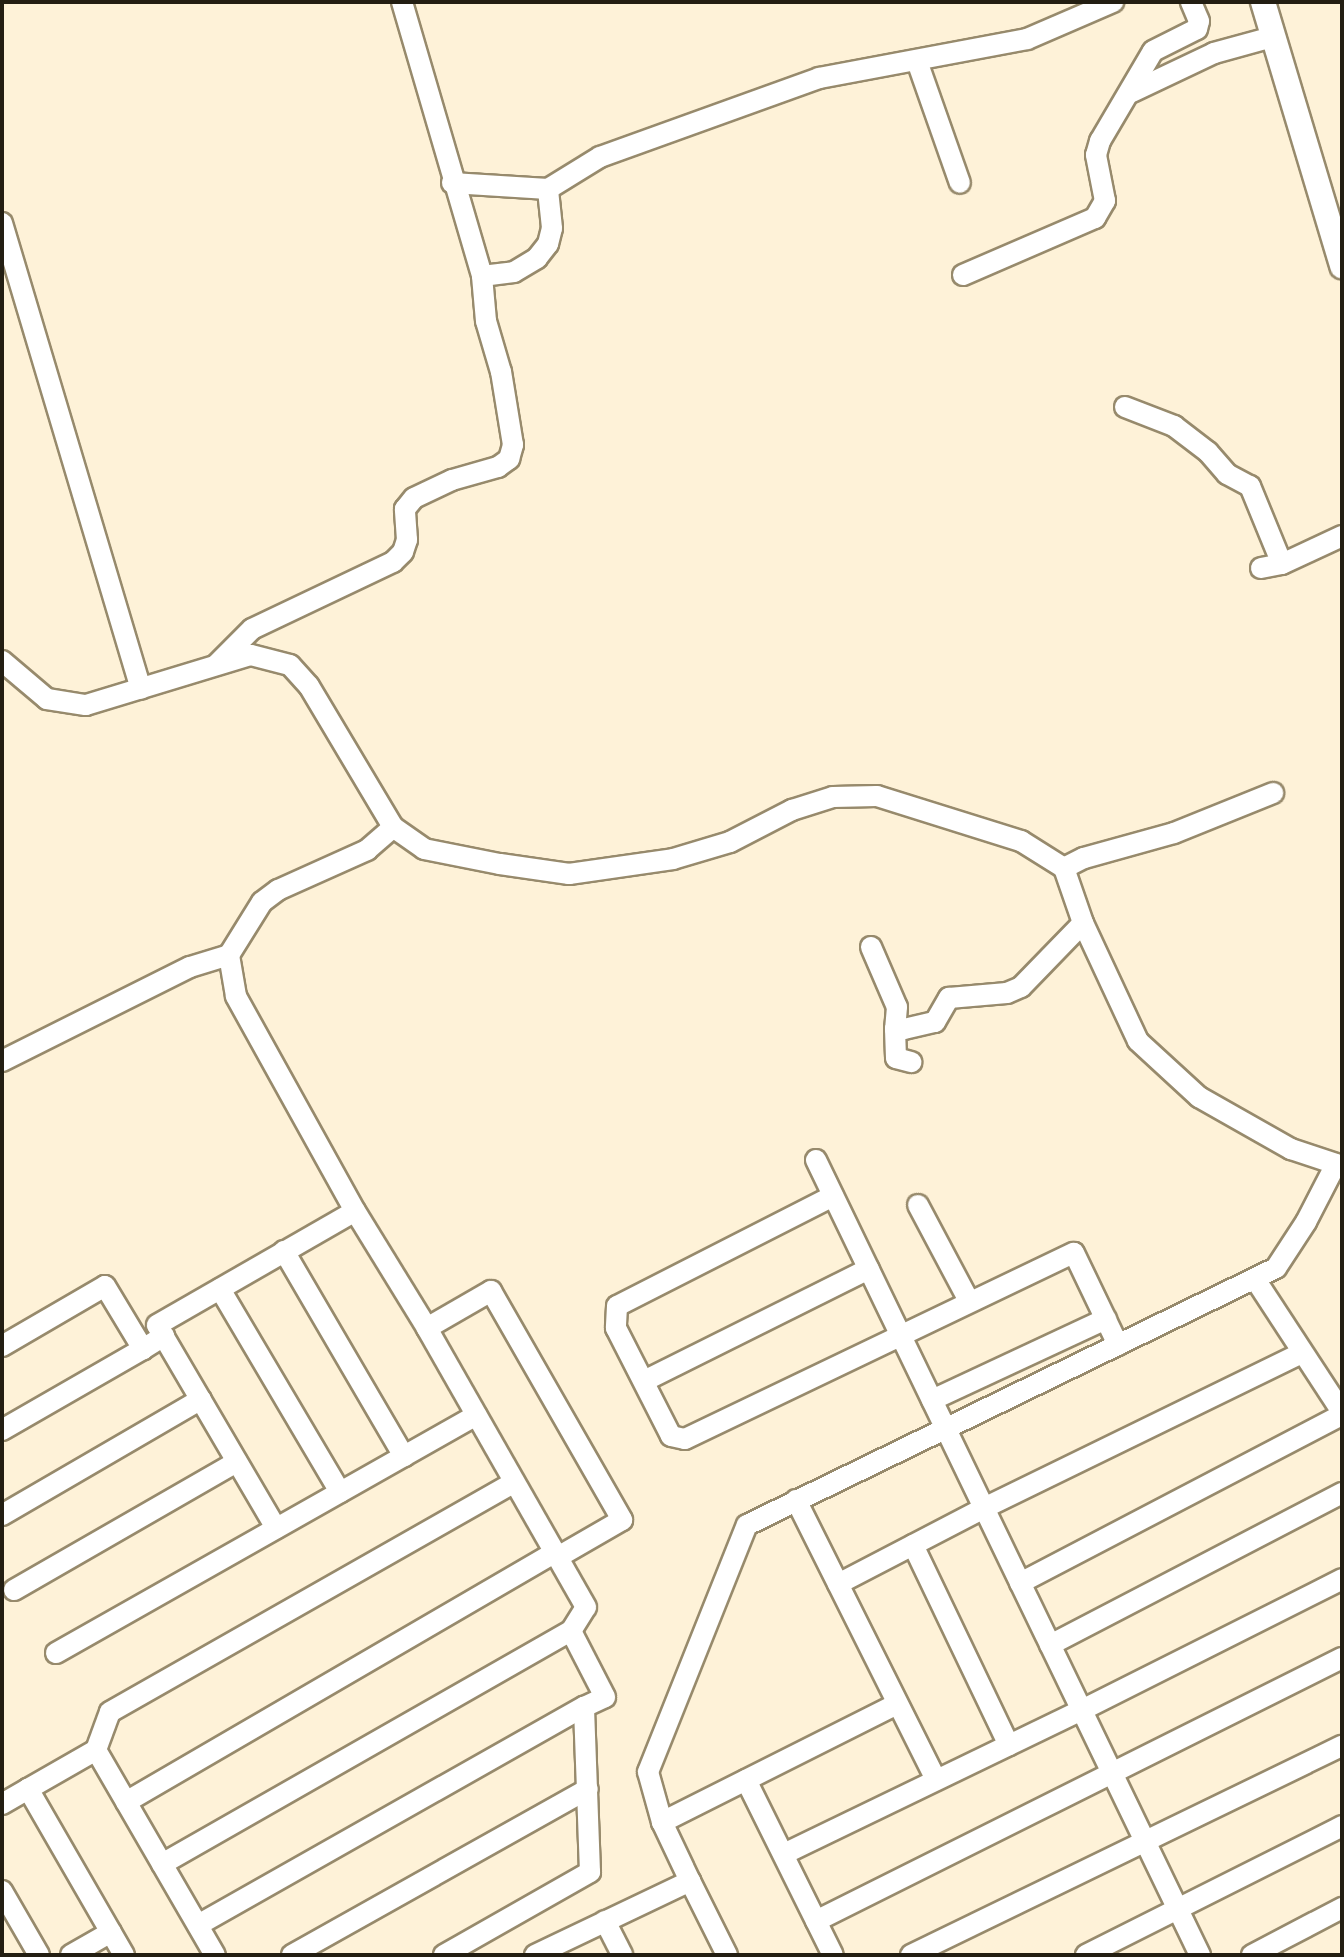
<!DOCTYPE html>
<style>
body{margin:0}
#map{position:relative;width:1344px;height:1957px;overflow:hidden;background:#fef2d8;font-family:Roboto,sans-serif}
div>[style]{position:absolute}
.roads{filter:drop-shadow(2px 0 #978a6c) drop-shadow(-2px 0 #978a6c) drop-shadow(0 2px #978a6c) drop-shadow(0 -2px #978a6c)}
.minor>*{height:20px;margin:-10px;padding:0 10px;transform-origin:10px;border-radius:10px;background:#fff}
.major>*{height:24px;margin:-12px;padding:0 12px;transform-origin:12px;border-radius:12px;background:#fff}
span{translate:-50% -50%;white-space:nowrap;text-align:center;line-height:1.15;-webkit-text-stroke:7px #fef2d8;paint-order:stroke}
.frame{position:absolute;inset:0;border:4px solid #231e12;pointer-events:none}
</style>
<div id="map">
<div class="roads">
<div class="minor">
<i style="left:402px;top:2px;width:285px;rotate:73.7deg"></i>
<i style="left:482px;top:276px;width:32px;rotate:-7deg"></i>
<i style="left:514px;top:272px;width:27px;rotate:-31deg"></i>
<i style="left:537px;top:258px;width:18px;rotate:-52deg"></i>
<i style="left:548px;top:244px;width:16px;rotate:-76deg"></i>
<i style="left:552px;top:228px;width:39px;rotate:-96deg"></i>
<i style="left:917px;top:61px;width:129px;rotate:70.6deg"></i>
<i style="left:1132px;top:92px;width:91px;rotate:-25.4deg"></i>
<i style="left:1214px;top:53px;width:60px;rotate:-15.4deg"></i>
<i style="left:452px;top:183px;width:96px;rotate:3.6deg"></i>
<i style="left:548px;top:189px;width:61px;rotate:-31.6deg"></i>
<i style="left:600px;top:157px;width:233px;rotate:-19.8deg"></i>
<i style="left:819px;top:78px;width:212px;rotate:-10.6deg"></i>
<i style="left:1027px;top:39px;width:94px;rotate:-23.3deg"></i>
<i style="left:2px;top:223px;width:486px;rotate:73.4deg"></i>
<i style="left:963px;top:275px;width:144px;rotate:-23.4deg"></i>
<i style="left:1095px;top:218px;width:20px;rotate:-60deg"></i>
<i style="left:1105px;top:201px;width:47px;rotate:-101.1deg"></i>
<i style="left:1096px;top:155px;width:15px;rotate:-74deg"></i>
<i style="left:1100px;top:141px;width:104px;rotate:-59.5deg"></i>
<i style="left:1153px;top:51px;width:49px;rotate:-26.6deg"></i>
<i style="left:1197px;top:29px;width:8px;rotate:-76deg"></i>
<i style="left:1199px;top:21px;width:21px;rotate:-113deg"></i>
<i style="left:1125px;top:407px;width:53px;rotate:21.2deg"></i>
<i style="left:1174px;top:426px;width:43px;rotate:37.4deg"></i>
<i style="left:1208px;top:452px;width:29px;rotate:49deg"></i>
<i style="left:1227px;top:474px;width:26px;rotate:28deg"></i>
<i style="left:1250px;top:486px;width:84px;rotate:67.7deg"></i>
<i style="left:1261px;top:568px;width:21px;rotate:-11deg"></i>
<i style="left:1282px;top:564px;width:66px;rotate:-25deg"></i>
<i style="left:2px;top:661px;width:59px;rotate:40.2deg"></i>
<i style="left:47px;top:699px;width:39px;rotate:9deg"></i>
<i style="left:86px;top:705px;width:172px;rotate:-16.9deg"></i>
<i style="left:251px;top:655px;width:40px;rotate:14.4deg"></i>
<i style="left:290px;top:665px;width:28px;rotate:48deg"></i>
<i style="left:309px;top:686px;width:164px;rotate:59.2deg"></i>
<i style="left:393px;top:827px;width:38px;rotate:35deg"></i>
<i style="left:424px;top:849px;width:77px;rotate:11.2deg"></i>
<i style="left:500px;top:864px;width:70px;rotate:8.2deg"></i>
<i style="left:569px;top:874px;width:105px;rotate:-8.2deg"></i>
<i style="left:673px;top:859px;width:59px;rotate:-16.6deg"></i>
<i style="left:730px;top:842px;width:70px;rotate:-27.3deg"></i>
<i style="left:792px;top:810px;width:43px;rotate:-17.6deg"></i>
<i style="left:833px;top:797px;width:44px;rotate:-1.3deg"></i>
<i style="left:877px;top:796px;width:151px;rotate:17.4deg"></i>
<i style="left:1021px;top:841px;width:51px;rotate:32.1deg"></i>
<i style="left:1064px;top:868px;width:58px;rotate:70.9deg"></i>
<i style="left:1083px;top:923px;width:130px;rotate:65deg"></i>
<i style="left:1138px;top:1041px;width:83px;rotate:42.6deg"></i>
<i style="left:1199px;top:1097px;width:106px;rotate:29.5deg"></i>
<i style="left:1291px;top:1149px;width:54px;rotate:18.4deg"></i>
<i style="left:217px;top:664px;width:49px;rotate:-45deg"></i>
<i style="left:252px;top:629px;width:156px;rotate:-25.4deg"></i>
<i style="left:393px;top:562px;width:14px;rotate:-45deg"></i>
<i style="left:403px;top:552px;width:13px;rotate:-72deg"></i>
<i style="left:407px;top:540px;width:31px;rotate:-94deg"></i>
<i style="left:405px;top:509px;width:14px;rotate:-51deg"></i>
<i style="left:414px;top:498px;width:42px;rotate:-25.3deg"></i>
<i style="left:452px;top:480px;width:48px;rotate:-15.8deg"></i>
<i style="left:498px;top:467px;width:14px;rotate:-36deg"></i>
<i style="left:509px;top:459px;width:15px;rotate:-74deg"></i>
<i style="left:513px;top:445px;width:74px;rotate:-99.3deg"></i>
<i style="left:501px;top:372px;width:53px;rotate:-106.4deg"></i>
<i style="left:486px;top:321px;width:45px;rotate:-95.1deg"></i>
<i style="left:1064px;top:868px;width:22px;rotate:-27deg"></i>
<i style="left:1084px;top:858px;width:93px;rotate:-15.5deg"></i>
<i style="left:1174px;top:833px;width:107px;rotate:-22deg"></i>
<i style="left:871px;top:947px;width:65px;rotate:66.6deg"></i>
<i style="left:897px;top:1007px;width:22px;rotate:95deg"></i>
<i style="left:895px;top:1029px;width:9px"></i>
<i style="left:904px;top:1029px;width:32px;rotate:-13deg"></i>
<i style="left:935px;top:1022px;width:28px;rotate:-60deg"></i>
<i style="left:949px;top:998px;width:58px;rotate:-4.9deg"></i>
<i style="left:1007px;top:993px;width:15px;rotate:-23deg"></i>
<i style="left:1021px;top:987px;width:89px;rotate:-45.9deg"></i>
<i style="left:895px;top:1029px;width:29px;rotate:88deg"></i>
<i style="left:896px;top:1058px;width:16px;rotate:15deg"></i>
<i style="left:2px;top:1061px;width:210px;rotate:-26.6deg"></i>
<i style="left:190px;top:967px;width:41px;rotate:-17.1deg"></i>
<i style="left:816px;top:1160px;width:883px;rotate:64.22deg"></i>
<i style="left:833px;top:1196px;width:242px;rotate:153deg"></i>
<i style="left:617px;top:1306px;width:22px;rotate:93deg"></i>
<i style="left:616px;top:1328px;width:121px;rotate:63deg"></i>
<i style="left:671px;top:1436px;width:14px;rotate:12deg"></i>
<i style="left:685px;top:1439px;width:431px;rotate:-25.6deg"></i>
<i style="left:1074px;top:1253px;width:102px;rotate:64.4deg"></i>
<i style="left:918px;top:1205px;width:109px;rotate:62deg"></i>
<i style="left:284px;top:1251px;width:238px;rotate:59.7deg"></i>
<i style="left:1255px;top:1279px;width:159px;rotate:56.8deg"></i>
<i style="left:220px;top:1289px;width:236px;rotate:59.4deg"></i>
<i style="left:427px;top:1328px;width:74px;rotate:-30deg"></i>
<i style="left:491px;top:1291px;width:264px;rotate:60.2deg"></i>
<i style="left:622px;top:1520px;width:74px;rotate:150deg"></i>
<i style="left:2px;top:1346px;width:119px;rotate:-30.2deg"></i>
<i style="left:105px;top:1286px;width:74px;rotate:58.9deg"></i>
<i style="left:143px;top:1349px;width:25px;rotate:-32deg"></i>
<i style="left:644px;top:1381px;width:251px;rotate:-26.5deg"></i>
<i style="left:932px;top:1400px;width:192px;rotate:-25deg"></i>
<i style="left:2px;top:1430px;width:163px;rotate:-29.9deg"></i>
<i style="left:796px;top:1500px;width:312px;rotate:63.4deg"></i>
<i style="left:2px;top:1515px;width:230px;rotate:-30.2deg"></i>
<i style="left:276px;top:1528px;width:235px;rotate:-120.4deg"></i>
<i style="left:157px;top:1325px;width:228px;rotate:-29.9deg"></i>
<i style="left:913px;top:1545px;width:222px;rotate:64.4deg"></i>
<i style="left:1020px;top:1583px;width:363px;rotate:-27.6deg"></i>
<i style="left:838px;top:1584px;width:165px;rotate:-27.5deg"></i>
<i style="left:984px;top:1508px;width:354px;rotate:-26deg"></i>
<i style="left:14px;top:1590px;width:257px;rotate:-29.9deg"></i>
<i style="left:1050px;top:1645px;width:329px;rotate:-27.5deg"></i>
<i style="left:56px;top:1653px;width:483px;rotate:-29.5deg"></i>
<i style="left:895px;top:1705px;width:261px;rotate:153.3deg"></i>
<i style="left:662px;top:1822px;width:52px;rotate:-105.6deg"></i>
<i style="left:648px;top:1772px;width:266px;rotate:-68.2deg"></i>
<i style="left:747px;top:1525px;width:588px;rotate:-25.91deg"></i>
<i style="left:1276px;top:1268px;width:55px;rotate:-56.9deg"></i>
<i style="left:1306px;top:1222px;width:65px;rotate:-62.7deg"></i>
<i style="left:96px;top:1750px;width:40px;rotate:-69.8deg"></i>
<i style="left:110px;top:1712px;width:464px;rotate:-29.6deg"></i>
<i style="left:746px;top:1780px;width:195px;rotate:63.6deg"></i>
<i style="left:126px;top:1802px;width:497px;rotate:-30.2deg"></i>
<i style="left:2px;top:1804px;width:30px;rotate:-30deg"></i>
<i style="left:784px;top:1854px;width:331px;rotate:-25.8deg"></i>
<i style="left:1082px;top:1710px;width:291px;rotate:-26.7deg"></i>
<i style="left:162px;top:1864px;width:471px;rotate:-29.7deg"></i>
<i style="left:571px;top:1631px;width:28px;rotate:-58deg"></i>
<i style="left:586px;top:1607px;width:321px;rotate:-119.7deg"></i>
<i style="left:427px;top:1328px;width:137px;rotate:-121.6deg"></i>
<i style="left:355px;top:1211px;width:246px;rotate:-119deg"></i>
<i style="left:236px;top:996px;width:42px;rotate:-99.7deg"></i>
<i style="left:229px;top:955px;width:62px;rotate:-58.1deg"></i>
<i style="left:262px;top:902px;width:20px;rotate:-37deg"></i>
<i style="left:278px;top:890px;width:98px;rotate:-24.2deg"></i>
<i style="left:367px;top:850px;width:35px;rotate:-41deg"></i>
<i style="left:690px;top:1881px;width:83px;rotate:63.4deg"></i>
<i style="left:2px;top:1891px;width:74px;rotate:60deg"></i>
<i style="left:605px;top:1921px;width:38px;rotate:63deg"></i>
<i style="left:816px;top:1921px;width:588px;rotate:-26.57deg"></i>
<i style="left:198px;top:1925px;width:443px;rotate:-29.5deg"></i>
<i style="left:71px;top:1955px;width:46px;rotate:-29.9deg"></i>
<i style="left:124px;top:1955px;width:192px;rotate:-120deg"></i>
<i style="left:28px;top:1789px;width:78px;rotate:-29.8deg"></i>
<i style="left:96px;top:1750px;width:237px;rotate:59.9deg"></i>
<i style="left:292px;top:1955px;width:339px;rotate:-29.3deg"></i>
<i style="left:444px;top:1955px;width:168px;rotate:-29.6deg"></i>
<i style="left:590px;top:1872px;width:165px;rotate:-92.1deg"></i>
<i style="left:584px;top:1707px;width:23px;rotate:-25deg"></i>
<i style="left:605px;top:1697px;width:74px;rotate:-117.3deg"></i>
<i style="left:535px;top:1955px;width:172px;rotate:-25.5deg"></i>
<i style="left:690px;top:1881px;width:65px;rotate:-115.4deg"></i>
<i style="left:911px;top:1955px;width:479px;rotate:-25.9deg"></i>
<i style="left:1086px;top:1955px;width:287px;rotate:-26.7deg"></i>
<i style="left:1252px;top:1955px;width:102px;rotate:-27.6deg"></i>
</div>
<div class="major">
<i style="left:1263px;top:2px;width:276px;rotate:73.3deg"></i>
</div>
</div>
<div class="frame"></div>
</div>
